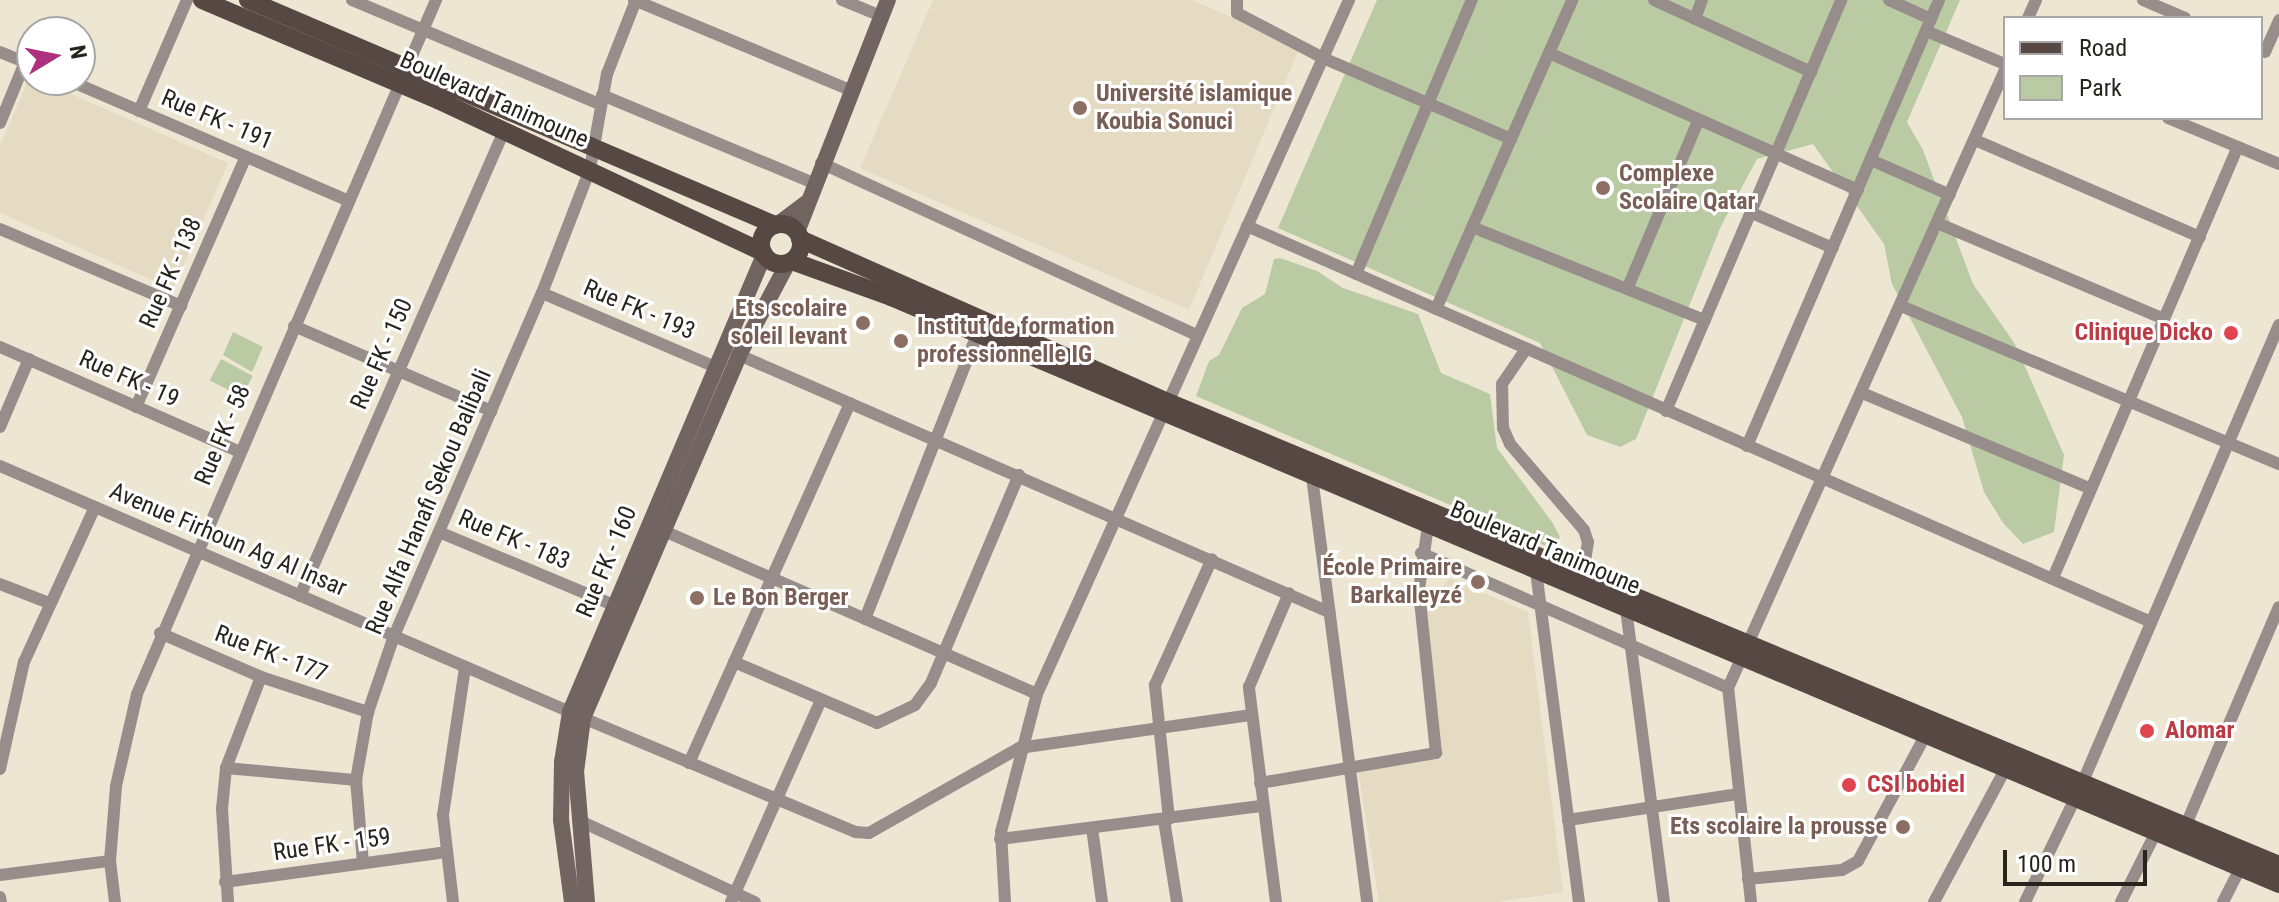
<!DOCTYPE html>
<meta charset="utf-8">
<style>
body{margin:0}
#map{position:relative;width:2279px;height:902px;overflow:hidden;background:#ece6d3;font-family:"Roboto Condensed",sans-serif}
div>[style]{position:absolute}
.built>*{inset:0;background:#e4dbc2}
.green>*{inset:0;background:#bacba3;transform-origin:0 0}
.street>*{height:12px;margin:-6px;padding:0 6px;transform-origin:6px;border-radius:6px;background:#978e8c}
.secondary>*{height:16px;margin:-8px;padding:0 8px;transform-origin:8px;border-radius:8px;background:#726561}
.primary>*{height:18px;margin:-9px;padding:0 9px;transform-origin:9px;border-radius:9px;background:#574844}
.primary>.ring{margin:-9px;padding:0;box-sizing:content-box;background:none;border:18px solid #574844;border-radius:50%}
.dots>*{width:22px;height:22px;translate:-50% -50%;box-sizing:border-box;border:4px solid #fff;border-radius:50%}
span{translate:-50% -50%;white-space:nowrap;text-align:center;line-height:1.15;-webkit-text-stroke:6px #fff;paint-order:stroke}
.education-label{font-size:24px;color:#785e54;font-weight:700}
.left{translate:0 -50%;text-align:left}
.right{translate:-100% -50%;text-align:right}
.street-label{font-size:24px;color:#26241d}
.health-label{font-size:24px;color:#be3a42;font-weight:700}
.legend{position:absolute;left:2003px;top:16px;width:260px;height:104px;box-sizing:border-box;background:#fff;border:2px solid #a8a7a5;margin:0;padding:10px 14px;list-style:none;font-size:24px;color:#26241d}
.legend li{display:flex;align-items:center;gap:16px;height:40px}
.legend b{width:40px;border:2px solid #a8a7a5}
.north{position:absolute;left:16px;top:16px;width:80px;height:80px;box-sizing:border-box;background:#fff;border:2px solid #a8a7a5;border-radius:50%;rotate:80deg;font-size:22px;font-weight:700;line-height:32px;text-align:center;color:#26241d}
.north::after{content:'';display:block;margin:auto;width:28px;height:36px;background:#af307e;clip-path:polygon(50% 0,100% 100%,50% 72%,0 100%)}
.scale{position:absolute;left:2003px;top:850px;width:144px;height:36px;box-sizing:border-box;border:4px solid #26241d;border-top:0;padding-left:10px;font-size:24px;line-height:28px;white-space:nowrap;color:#26241d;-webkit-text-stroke:6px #fff;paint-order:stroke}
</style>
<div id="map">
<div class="built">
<i style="clip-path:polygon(933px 0,1192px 0,1300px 47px,1189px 310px,860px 168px)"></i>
<i style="clip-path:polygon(30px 76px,228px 163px,173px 289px,0 213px,0 146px)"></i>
<i style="clip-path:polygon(1449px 578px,1528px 612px,1563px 892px,1497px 902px,1379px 902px,1358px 770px,1443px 758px,1425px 611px)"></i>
</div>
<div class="green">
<i style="clip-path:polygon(1377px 0,1960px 0,1907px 122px,1923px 150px,1973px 284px,2015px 344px,2064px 455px,2054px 532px,2023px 544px,2003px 523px,1984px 492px,1962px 417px,1892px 284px,1884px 244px,1813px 144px,1757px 159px,1721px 226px,1636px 439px,1620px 447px,1587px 435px,1540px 343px,1278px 228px)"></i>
<i style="clip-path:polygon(1280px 258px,1317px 271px,1343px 288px,1418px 314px,1441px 373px,1490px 394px,1497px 448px,1552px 522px,1560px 537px,1553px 549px,1196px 396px,1209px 361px,1219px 355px,1242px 308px,1265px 294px,1274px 259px)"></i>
<i style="clip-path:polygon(233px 332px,263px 347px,252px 372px,223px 355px)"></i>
<i style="left:221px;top:359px;width:36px;height:24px;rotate:28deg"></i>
</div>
<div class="street">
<i style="left:352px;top:0;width:269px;rotate:22.8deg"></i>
<i style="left:634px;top:0;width:234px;rotate:22.6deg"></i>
<i style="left:842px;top:0;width:42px;rotate:22.3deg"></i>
<i style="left:1237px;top:0;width:13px;rotate:90deg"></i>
<i style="left:1237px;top:13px;width:97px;rotate:27.6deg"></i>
<i style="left:1323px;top:58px;width:205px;rotate:23.3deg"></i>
<i style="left:1654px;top:0;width:173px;rotate:24.6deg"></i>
<i style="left:1889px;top:0;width:46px;rotate:24.3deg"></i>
<i style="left:2143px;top:0;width:46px;rotate:23.2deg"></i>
<i style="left:2028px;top:18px;width:20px;rotate:-66deg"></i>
<i style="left:1695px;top:19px;width:20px;rotate:-70deg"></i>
<i style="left:1926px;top:31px;width:86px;rotate:22.7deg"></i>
<i style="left:0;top:52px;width:35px;rotate:22deg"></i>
<i style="left:2265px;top:52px;width:35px;rotate:-66deg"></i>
<i style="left:1549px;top:53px;width:338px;rotate:23.9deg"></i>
<i style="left:68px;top:80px;width:306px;rotate:23.3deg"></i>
<i style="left:602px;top:95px;width:229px;rotate:22.6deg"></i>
<i style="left:139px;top:111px;width:121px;rotate:-66.6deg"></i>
<i style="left:2168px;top:118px;width:120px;rotate:22.5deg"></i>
<i style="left:0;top:123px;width:66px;rotate:-67.7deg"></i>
<i style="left:1975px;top:140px;width:245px;rotate:23.3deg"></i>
<i style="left:1871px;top:160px;width:86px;rotate:23.9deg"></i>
<i style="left:821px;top:163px;width:413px;rotate:24.6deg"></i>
<i style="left:1752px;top:213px;width:88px;rotate:23.4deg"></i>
<i style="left:1937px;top:223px;width:246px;rotate:22.9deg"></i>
<i style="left:1247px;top:226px;width:987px;rotate:23.66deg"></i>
<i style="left:1472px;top:227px;width:251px;rotate:21.8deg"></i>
<i style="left:0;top:229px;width:197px;rotate:23deg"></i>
<i style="left:1356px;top:274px;width:298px;rotate:-67.1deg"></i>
<i style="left:1628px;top:287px;width:180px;rotate:-67.1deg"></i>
<i style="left:542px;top:293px;width:191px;rotate:23.1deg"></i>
<i style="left:1901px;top:306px;width:410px;rotate:22.7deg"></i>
<i style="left:1436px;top:309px;width:338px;rotate:-66.2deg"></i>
<i style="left:294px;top:326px;width:215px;rotate:23.3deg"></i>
<i style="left:0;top:347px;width:262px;rotate:23.6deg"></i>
<i style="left:1526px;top:349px;width:42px;rotate:124.4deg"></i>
<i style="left:1502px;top:384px;width:44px;rotate:88.7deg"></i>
<i style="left:1503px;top:428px;width:17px;rotate:66deg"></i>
<i style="left:1510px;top:444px;width:113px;rotate:49.3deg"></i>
<i style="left:1584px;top:530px;width:13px;rotate:72deg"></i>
<i style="left:1588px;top:542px;width:32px;rotate:99deg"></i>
<i style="left:739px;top:355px;width:644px;rotate:23.54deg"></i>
<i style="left:1862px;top:393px;width:248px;rotate:22.7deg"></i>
<i style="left:136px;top:407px;width:273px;rotate:-66.3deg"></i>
<i style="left:1666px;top:411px;width:447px;rotate:-66.9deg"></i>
<i style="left:0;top:427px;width:74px;rotate:-66.9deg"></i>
<i style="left:1747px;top:446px;width:486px;rotate:-66.7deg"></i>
<i style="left:0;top:466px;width:621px;rotate:23.34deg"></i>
<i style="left:1312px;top:477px;width:429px;rotate:82.6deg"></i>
<i style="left:664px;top:531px;width:407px;rotate:23.6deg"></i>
<i style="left:439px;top:532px;width:192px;rotate:22.7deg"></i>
<i style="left:1421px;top:553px;width:335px;rotate:23.7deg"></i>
<i style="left:1536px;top:571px;width:334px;rotate:82.6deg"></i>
<i style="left:2053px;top:578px;width:469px;rotate:-66.8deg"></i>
<i style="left:0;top:584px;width:53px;rotate:21.2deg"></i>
<i style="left:300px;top:596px;width:508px;rotate:-66.31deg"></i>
<i style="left:1626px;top:609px;width:295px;rotate:82.6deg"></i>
<i style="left:865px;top:619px;width:305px;rotate:-68.5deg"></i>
<i style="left:160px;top:633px;width:110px;rotate:23.5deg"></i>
<i style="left:261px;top:677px;width:113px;rotate:18.1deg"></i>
<i style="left:734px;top:662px;width:155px;rotate:23.1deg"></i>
<i style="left:877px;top:723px;width:42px;rotate:-25.3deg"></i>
<i style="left:915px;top:705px;width:27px;rotate:-54deg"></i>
<i style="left:931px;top:683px;width:226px;rotate:-67.1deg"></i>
<i style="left:583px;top:718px;width:296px;rotate:22.7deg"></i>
<i style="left:856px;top:832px;width:13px;rotate:4deg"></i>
<i style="left:869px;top:833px;width:172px;rotate:-29.5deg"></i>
<i style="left:1019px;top:748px;width:235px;rotate:-8.1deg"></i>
<i style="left:689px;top:763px;width:394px;rotate:-65.9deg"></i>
<i style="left:226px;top:768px;width:131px;rotate:5.3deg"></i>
<i style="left:0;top:769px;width:110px;rotate:-77.4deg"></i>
<i style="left:24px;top:662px;width:170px;rotate:-65.4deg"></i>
<i style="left:1260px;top:783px;width:179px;rotate:-9.7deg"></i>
<i style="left:1436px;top:753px;width:164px;rotate:-96deg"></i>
<i style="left:1419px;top:590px;width:66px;rotate:-82.1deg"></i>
<i style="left:1169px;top:819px;width:135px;rotate:-96deg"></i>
<i style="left:1155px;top:685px;width:138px;rotate:-65.7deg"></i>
<i style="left:578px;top:820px;width:195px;rotate:24.9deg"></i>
<i style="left:1164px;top:820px;width:83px;rotate:81deg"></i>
<i style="left:1568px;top:820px;width:171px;rotate:-8.7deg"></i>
<i style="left:2185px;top:827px;width:239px;rotate:-66.9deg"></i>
<i style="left:1092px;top:828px;width:75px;rotate:82.3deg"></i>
<i style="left:1000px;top:839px;width:265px;rotate:-7.2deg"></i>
<i style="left:363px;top:863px;width:83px;rotate:-94.8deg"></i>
<i style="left:356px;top:780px;width:69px;rotate:-80deg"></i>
<i style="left:368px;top:712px;width:80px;rotate:-71.1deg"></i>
<i style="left:394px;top:636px;width:374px;rotate:-66.7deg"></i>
<i style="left:542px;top:293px;width:133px;rotate:-68.8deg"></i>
<i style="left:590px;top:169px;width:97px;rotate:-79.9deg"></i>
<i style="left:607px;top:74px;width:79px;rotate:-68.6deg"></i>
<i style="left:0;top:875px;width:111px;rotate:-7.3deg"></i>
<i style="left:1748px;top:879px;width:94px;rotate:-5.5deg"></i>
<i style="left:1842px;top:870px;width:18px;rotate:-29deg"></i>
<i style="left:1858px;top:861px;width:144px;rotate:-61.8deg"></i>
<i style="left:225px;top:882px;width:223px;rotate:-7.7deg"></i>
<i style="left:0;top:897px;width:5px;rotate:79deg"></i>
<i style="left:115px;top:902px;width:41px;rotate:-97deg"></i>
<i style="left:110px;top:861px;width:75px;rotate:-85.4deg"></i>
<i style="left:116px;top:786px;width:94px;rotate:-77.1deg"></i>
<i style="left:137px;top:694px;width:756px;rotate:-66.69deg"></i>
<i style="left:228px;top:902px;width:93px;rotate:-93.7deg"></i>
<i style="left:222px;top:809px;width:41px;rotate:-84.4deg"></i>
<i style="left:226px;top:768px;width:97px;rotate:-69deg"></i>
<i style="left:453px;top:902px;width:88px;rotate:-96.6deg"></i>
<i style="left:443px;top:815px;width:150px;rotate:-81.5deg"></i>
<i style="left:731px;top:902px;width:221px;rotate:-66deg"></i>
<i style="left:1005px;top:902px;width:70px;rotate:-93.3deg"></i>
<i style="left:1001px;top:832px;width:143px;rotate:-75.4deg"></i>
<i style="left:1037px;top:694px;width:761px;rotate:-65.79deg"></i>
<i style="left:1276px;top:902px;width:217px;rotate:-97.2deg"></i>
<i style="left:1249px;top:687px;width:102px;rotate:-66.9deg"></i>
<i style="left:1751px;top:902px;width:215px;rotate:-96.1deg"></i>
<i style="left:1728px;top:688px;width:677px;rotate:-65.86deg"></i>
<i style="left:1934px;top:902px;width:152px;rotate:-61.8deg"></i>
<i style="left:2025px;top:902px;width:129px;rotate:-64.2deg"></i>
<i style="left:2081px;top:786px;width:502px;rotate:-66.76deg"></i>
<i style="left:2121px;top:902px;width:78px;rotate:-63.4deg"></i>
<i style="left:2223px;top:902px;width:37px;rotate:-63deg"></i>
</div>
<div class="secondary">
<i style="left:777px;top:225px;width:38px;rotate:-37deg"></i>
<i style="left:797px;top:232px;width:249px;rotate:-68.6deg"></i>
<i style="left:572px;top:902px;width:83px;rotate:-97.6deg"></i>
<i style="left:561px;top:820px;width:58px;rotate:-89deg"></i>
<i style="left:562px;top:762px;width:51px;rotate:-80.9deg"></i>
<i style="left:570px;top:712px;width:497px;rotate:-67deg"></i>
<i style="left:587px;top:902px;width:130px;rotate:-94.8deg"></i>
<i style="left:576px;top:772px;width:54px;rotate:-82.6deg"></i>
<i style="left:583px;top:718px;width:395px;rotate:-66.7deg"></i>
<i style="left:739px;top:355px;width:104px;rotate:-62deg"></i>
</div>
<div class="primary">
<i style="left:202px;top:0;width:256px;rotate:23deg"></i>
<i style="left:438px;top:100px;width:359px;rotate:25.1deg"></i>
<i style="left:248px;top:0;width:573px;rotate:23.12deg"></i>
<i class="ring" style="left:761px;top:224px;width:22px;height:22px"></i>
<i style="left:800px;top:239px;width:402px;rotate:23.9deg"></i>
<i style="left:1168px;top:402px;width:1204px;rotate:22.62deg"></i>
<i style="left:792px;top:261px;width:105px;rotate:20deg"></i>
<i style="left:891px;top:297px;width:1507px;rotate:22.92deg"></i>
</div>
<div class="dots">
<i style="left:1080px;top:108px;background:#8d6e63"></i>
<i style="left:1603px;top:188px;background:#8d6e63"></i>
<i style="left:863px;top:323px;background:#8d6e63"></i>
<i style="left:2231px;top:333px;background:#e0444e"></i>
<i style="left:901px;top:341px;background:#8d6e63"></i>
<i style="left:1478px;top:582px;background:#8d6e63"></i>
<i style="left:697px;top:598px;background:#8d6e63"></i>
<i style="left:2147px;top:731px;background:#e0444e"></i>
<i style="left:1849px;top:785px;background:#e0444e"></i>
<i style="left:1903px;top:827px;background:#8d6e63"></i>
</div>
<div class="education-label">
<span class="left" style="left:1096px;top:108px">Université islamique<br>Koubia Sonuci</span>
<span class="left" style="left:1619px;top:188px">Complexe<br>Scolaire Qatar</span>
<span class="right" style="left:847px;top:323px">Ets scolaire<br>soleil levant</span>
<span class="left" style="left:917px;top:341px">Institut de formation<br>professionnelle IG</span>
<span class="right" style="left:1462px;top:582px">École Primaire<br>Barkalleyzé</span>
<span class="left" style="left:713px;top:598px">Le Bon Berger</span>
<span class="right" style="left:1887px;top:827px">Ets scolaire la prousse</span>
</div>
<div class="street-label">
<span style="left:494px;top:100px;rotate:24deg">Boulevard Tanimoune</span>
<span style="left:217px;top:120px;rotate:23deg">Rue FK - 191</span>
<span style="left:171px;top:273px;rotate:-66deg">Rue FK - 138</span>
<span style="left:639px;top:310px;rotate:23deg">Rue FK - 193</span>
<span style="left:382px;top:354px;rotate:-66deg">Rue FK - 150</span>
<span style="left:129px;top:379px;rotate:24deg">Rue FK - 19</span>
<span style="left:223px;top:435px;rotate:-67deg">Rue FK - 58</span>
<span style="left:429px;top:502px;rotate:-67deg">Rue Alfa Hanafi Sekou Balibali</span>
<span style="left:228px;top:540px;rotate:23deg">Avenue Firhoun Ag Al Insar</span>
<span style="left:514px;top:540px;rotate:23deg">Rue FK - 183</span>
<span style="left:1545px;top:548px;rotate:23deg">Boulevard Tanimoune</span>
<span style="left:607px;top:562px;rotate:-67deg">Rue FK - 160</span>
<span style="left:271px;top:654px;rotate:21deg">Rue FK - 177</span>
<span style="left:332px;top:845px;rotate:-8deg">Rue FK - 159</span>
</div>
<div class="health-label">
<span class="right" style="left:2213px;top:333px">Clinique Dicko</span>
<span class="left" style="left:2165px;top:731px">Alomar</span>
<span class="left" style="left:1867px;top:785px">CSI bobiel</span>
</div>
<ul class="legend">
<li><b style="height:10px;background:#574844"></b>Road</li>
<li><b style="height:22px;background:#bacba3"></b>Park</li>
</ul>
<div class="north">N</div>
<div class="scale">100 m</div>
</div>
